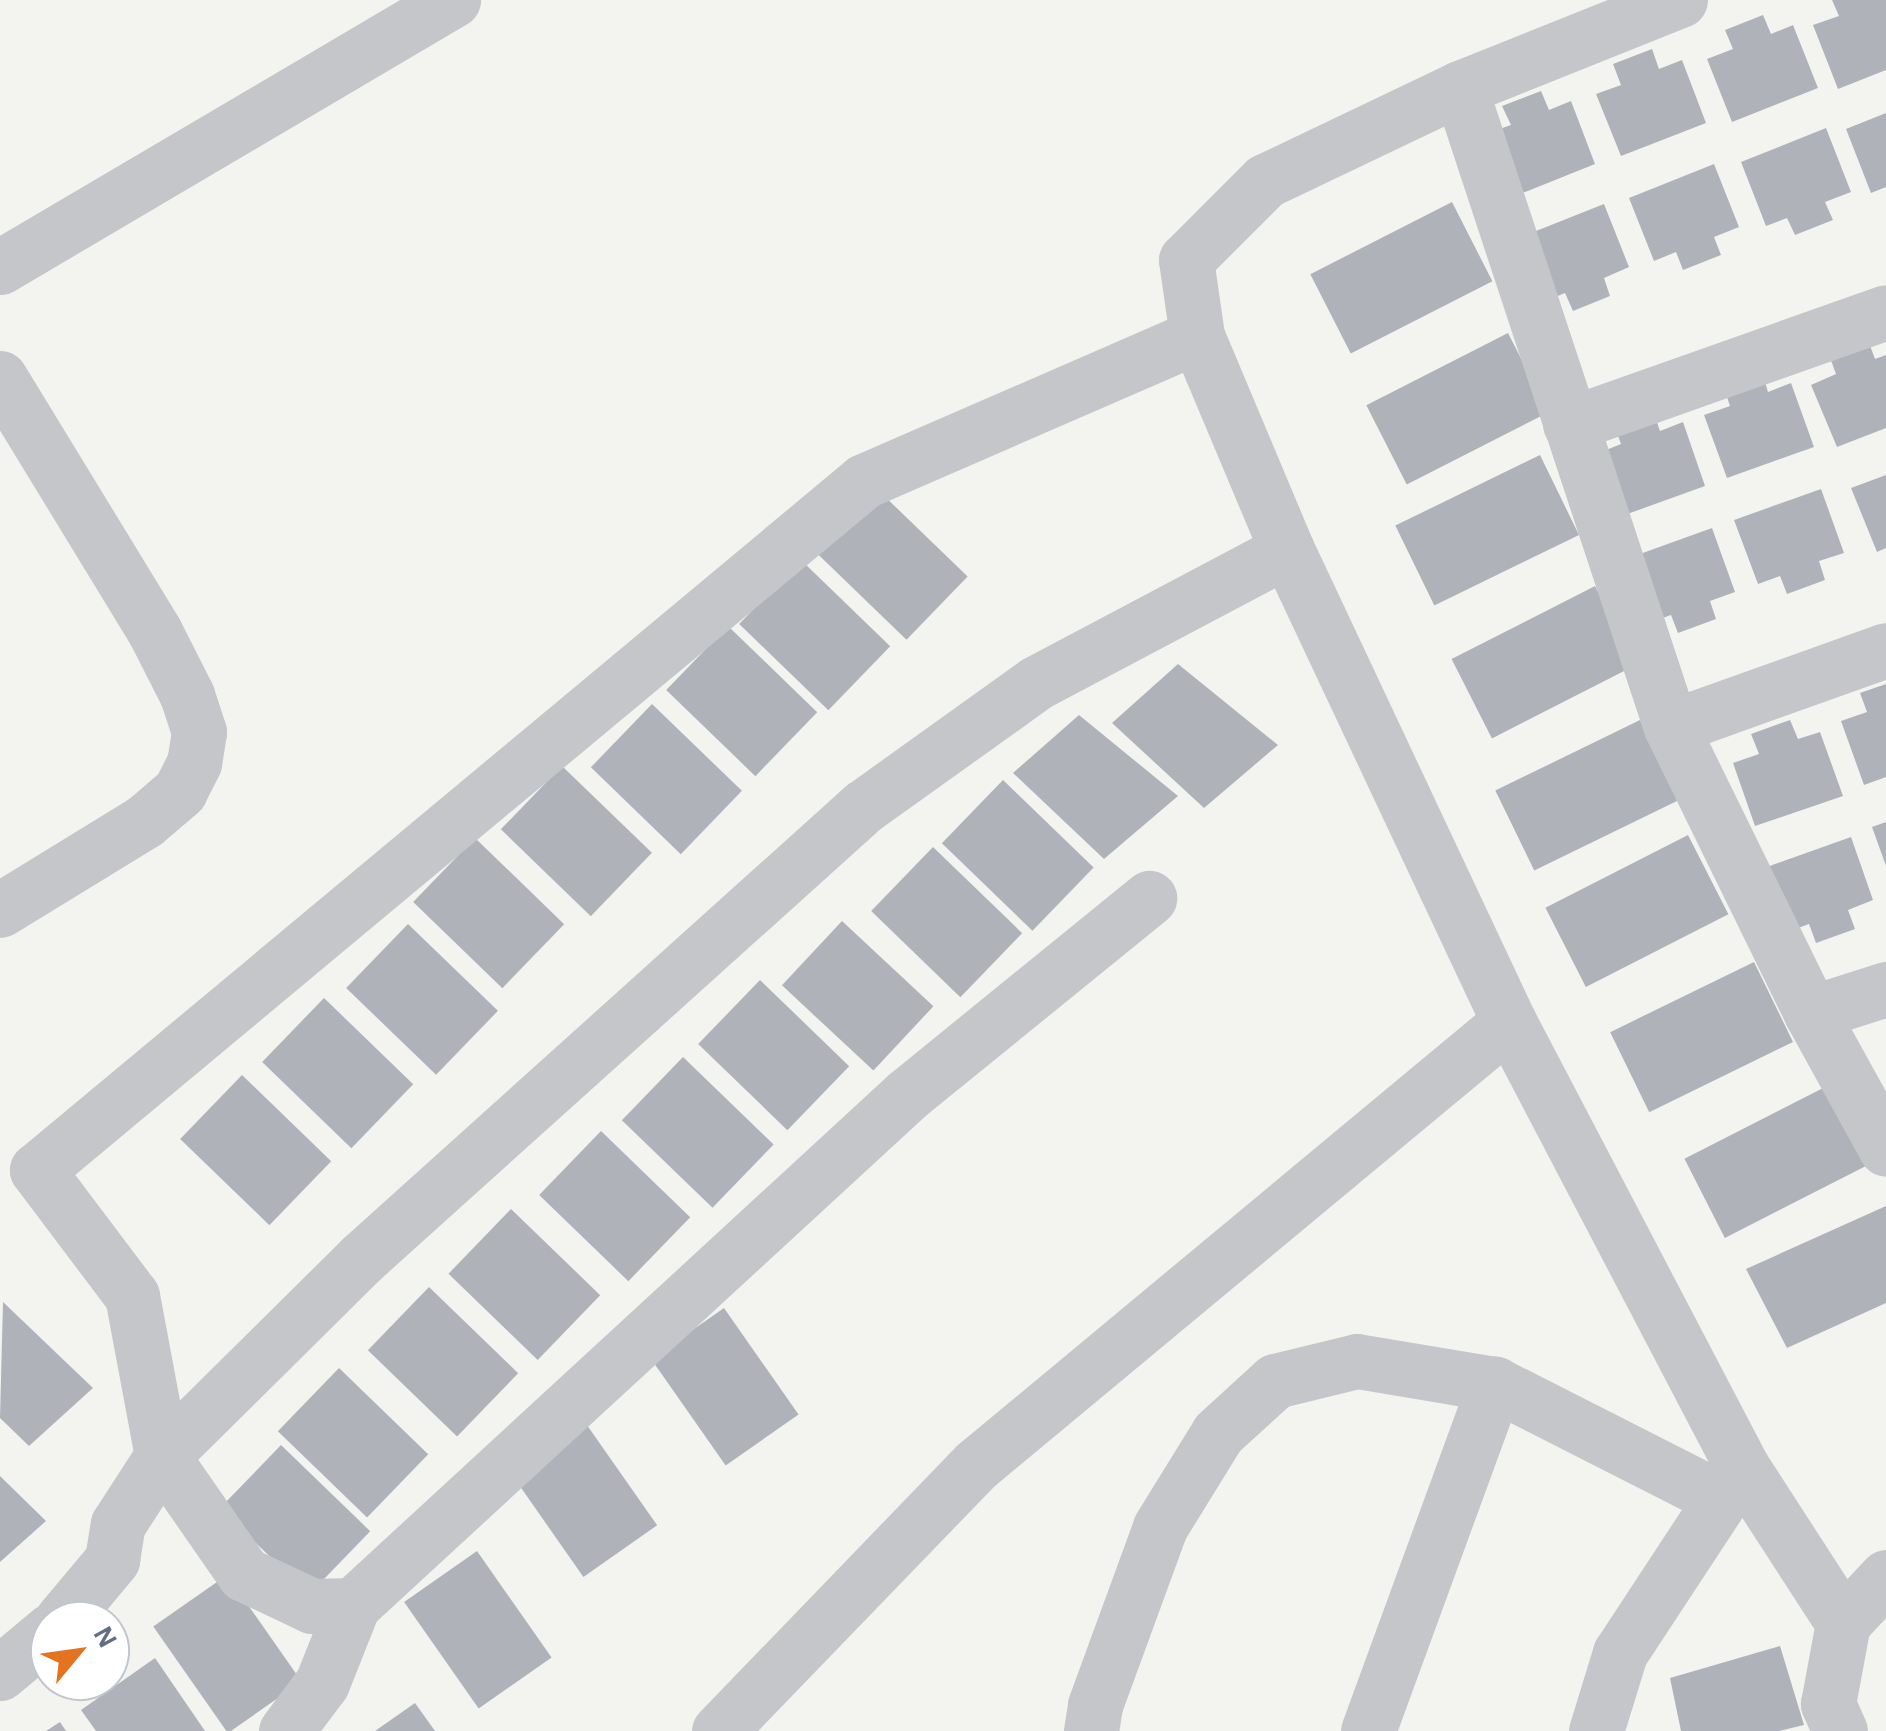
<!DOCTYPE html>
<style>
body{margin:0}
#map{position:relative;width:1886px;height:1731px;overflow:hidden;background:#f3f4f0;font-family:"Alegreya Sans",sans-serif}
div>[style]{position:absolute}
.building>*{inset:0;background:#afb3b9;transform-origin:0 0}
.minor>*{height:55px;margin:-27.5px;padding:0 27.5px;transform-origin:27.5px;border-radius:27.5px;background:#c4c6ca}
span{translate:-50% -50%;white-space:nowrap;text-align:center;line-height:1.15;-webkit-text-stroke:10px #fff;paint-order:stroke}
.north{position:absolute;left:30px;top:1601px;width:100px;height:100px;box-sizing:border-box;background:#fff;border:2px solid #c1c5cd;border-radius:50%;rotate:61deg;font-size:28px;font-weight:700;line-height:40px;text-align:center;color:#636e81}
.north::after{content:'';display:block;margin:auto;width:35px;height:45px;background:#e37321;clip-path:polygon(50% 0,100% 100%,50% 72%,0 100%)}
</style>
<div id="map">
<div class="building">
<i style="clip-path:polygon(1832px 0,1886px 0,1886px 70px,1838px 89px,1813px 25px,1839px 16px)"></i>
<i style="clip-path:polygon(1763px 15px,1771px 34px,1793px 25px,1818px 88px,1732px 122px,1707px 59px,1733px 49px,1725px 30px)"></i>
<i style="clip-path:polygon(1652px 49px,1659px 69px,1682px 60px,1706px 123px,1621px 156px,1596px 94px,1621px 85px,1613px 64px)"></i>
<i style="clip-path:polygon(1541px 91px,1549px 110px,1571px 101px,1595px 164px,1510px 198px,1485px 134px,1511px 125px,1502px 106px)"></i>
<i style="clip-path:polygon(1886px 113px,1886px 187px,1871px 193px,1846px 129px)"></i>
<i style="clip-path:polygon(1826px 128px,1851px 192px,1825px 202px,1833px 220px,1795px 235px,1787px 218px,1766px 226px,1741px 162px)"></i>
<i style="clip-path:polygon(1714px 164px,1739px 227px,1714px 237px,1721px 255px,1683px 270px,1676px 252px,1654px 261px,1629px 198px)"></i>
<i style="left:1452px;top:202px;width:89px;height:159px;rotate:63deg"></i>
<i style="clip-path:polygon(1604px 204px,1629px 267px,1604px 278px,1610px 296px,1573px 311px,1565px 293px,1543px 302px,1518px 238px)"></i>
<i style="left:1508px;top:333px;width:89px;height:159px;rotate:63deg"></i>
<i style="clip-path:polygon(1868px 340px,1875px 359px,1886px 355px,1886px 428px,1837px 447px,1811px 385px,1836px 374px,1829px 355px)"></i>
<i style="clip-path:polygon(1762px 372px,1768px 392px,1791px 383px,1814px 447px,1727px 478px,1704px 415px,1730px 406px,1723px 385px)"></i>
<i style="clip-path:polygon(1653px 411px,1660px 431px,1683px 422px,1705px 486px,1619px 517px,1596px 454px,1621px 444px,1614px 425px)"></i>
<i style="left:1540px;top:455px;width:89px;height:161px;rotate:64deg"></i>
<i style="clip-path:polygon(1886px 475px,1886px 548px,1877px 552px,1851px 488px)"></i>
<i style="left:877px;top:489px;width:126px;height:88px;rotate:44deg"></i>
<i style="clip-path:polygon(1821px 489px,1844px 553px,1819px 561px,1825px 580px,1787px 594px,1780px 576px,1758px 584px,1734px 520px)"></i>
<i style="clip-path:polygon(1712px 528px,1735px 592px,1710px 601px,1716px 619px,1678px 633px,1671px 615px,1649px 623px,1626px 559px)"></i>
<i style="left:801px;top:560px;width:124px;height:89px;rotate:44deg"></i>
<i style="left:1595px;top:586px;width:89px;height:161px;rotate:63deg"></i>
<i style="left:728px;top:626px;width:124px;height:89px;rotate:44deg"></i>
<i style="clip-path:polygon(1178px 664px,1278px 745px,1204px 808px,1112px 723px)"></i>
<i style="clip-path:polygon(1886px 684px,1886px 777px,1864px 785px,1841px 721px,1867px 712px,1860px 693px)"></i>
<i style="left:652px;top:704px;width:125px;height:88px;rotate:44deg"></i>
<i style="clip-path:polygon(1079px 715px,1178px 796px,1104px 859px,1013px 773px)"></i>
<i style="left:1640px;top:720px;width:89px;height:161px;rotate:64deg"></i>
<i style="clip-path:polygon(1790px 720px,1798px 739px,1820px 732px,1843px 796px,1755px 826px,1733px 763px,1759px 754px,1751px 734px)"></i>
<i style="left:562px;top:766px;width:125px;height:88px;rotate:44deg"></i>
<i style="left:1003px;top:780px;width:126px;height:88px;rotate:44deg"></i>
<i style="clip-path:polygon(1886px 822px,1886px 866px,1872px 827px)"></i>
<i style="left:1688px;top:835px;width:89px;height:160px;rotate:63deg"></i>
<i style="clip-path:polygon(1851px 837px,1873px 900px,1848px 910px,1855px 929px,1816px 943px,1809px 924px,1787px 932px,1764px 868px)"></i>
<i style="left:475px;top:838px;width:124px;height:89px;rotate:44deg"></i>
<i style="left:933px;top:847px;width:124px;height:89px;rotate:44deg"></i>
<i style="left:842px;top:921px;width:125px;height:88px;rotate:43deg"></i>
<i style="left:408px;top:924px;width:125px;height:89px;rotate:44deg"></i>
<i style="left:1754px;top:962px;width:89px;height:160px;rotate:64deg"></i>
<i style="left:760px;top:980px;width:124px;height:89px;rotate:44deg"></i>
<i style="left:324px;top:998px;width:124px;height:89px;rotate:44deg"></i>
<i style="left:683px;top:1057px;width:126px;height:88px;rotate:44deg"></i>
<i style="left:242px;top:1075px;width:124px;height:89px;rotate:44deg"></i>
<i style="left:1827px;top:1086px;width:89px;height:160px;rotate:63deg"></i>
<i style="left:601px;top:1131px;width:124px;height:89px;rotate:44deg"></i>
<i style="clip-path:polygon(1886px 1206px,1886px 1303px,1787px 1348px,1746px 1269px)"></i>
<i style="left:511px;top:1209px;width:124px;height:90px;rotate:44deg"></i>
<i style="left:429px;top:1287px;width:124px;height:88px;rotate:44deg"></i>
<i style="clip-path:polygon(3px 1302px,93px 1388px,29px 1446px,0 1418px)"></i>
<i style="left:724px;top:1308px;width:130px;height:89px;rotate:55deg"></i>
<i style="left:339px;top:1368px;width:124px;height:88px;rotate:44deg"></i>
<i style="left:582px;top:1418px;width:131px;height:90px;rotate:55deg"></i>
<i style="left:281px;top:1445px;width:124px;height:88px;rotate:44deg"></i>
<i style="clip-path:polygon(0 1476px,46px 1521px,0 1562px)"></i>
<i style="left:477px;top:1551px;width:130px;height:89px;rotate:55deg"></i>
<i style="left:227px;top:1575px;width:130px;height:90px;rotate:55deg"></i>
<i style="clip-path:polygon(1780px 1646px,1804px 1725px,1779px 1731px,1681px 1731px,1670px 1678px)"></i>
<i style="clip-path:polygon(155px 1658px,205px 1731px,96px 1731px,81px 1710px)"></i>
<i style="clip-path:polygon(415px 1703px,435px 1731px,375px 1731px)"></i>
<i style="clip-path:polygon(60px 1722px,66px 1731px,46px 1731px)"></i>
</div>
<div class="minor">
<i style="left:1680px;top:0;width:237px;rotate:158.2deg"></i>
<i style="left:1460px;top:88px;width:673px;rotate:71.73deg"></i>
<i style="left:1671px;top:727px;width:318px;rotate:63.9deg"></i>
<i style="left:1811px;top:1013px;width:155px;rotate:61.1deg"></i>
<i style="left:0;top:267px;width:526px;rotate:-30.52deg"></i>
<i style="left:1197px;top:336px;width:232px;rotate:67.2deg"></i>
<i style="left:1287px;top:550px;width:522px;rotate:64.81deg"></i>
<i style="left:1509px;top:1022px;width:502px;rotate:62.36deg"></i>
<i style="left:1742px;top:1467px;width:186px;rotate:57.1deg"></i>
<i style="left:0;top:378px;width:298px;rotate:58.6deg"></i>
<i style="left:155px;top:632px;width:71px;rotate:63.1deg"></i>
<i style="left:187px;top:695px;width:39px;rotate:72deg"></i>
<i style="left:199px;top:732px;width:31px;rotate:99deg"></i>
<i style="left:194px;top:763px;width:31px;rotate:117deg"></i>
<i style="left:180px;top:791px;width:46px;rotate:139.4deg"></i>
<i style="left:145px;top:821px;width:170px;rotate:148.5deg"></i>
<i style="left:1570px;top:424px;width:335px;rotate:-19.5deg"></i>
<i style="left:1671px;top:727px;width:228px;rotate:-19.7deg"></i>
<i style="left:1811px;top:1013px;width:79px;rotate:-17.7deg"></i>
<i style="left:353px;top:1605px;width:41px;rotate:178.6deg"></i>
<i style="left:312px;top:1606px;width:75px;rotate:-154.8deg"></i>
<i style="left:244px;top:1574px;width:144px;rotate:-124.8deg"></i>
<i style="left:162px;top:1456px;width:163px;rotate:-100.6deg"></i>
<i style="left:132px;top:1296px;width:158px;rotate:-127deg"></i>
<i style="left:37px;top:1170px;width:1076px;rotate:-39.8deg"></i>
<i style="left:864px;top:481px;width:363px;rotate:-23.5deg"></i>
<i style="left:1197px;top:336px;width:77px;rotate:-98.2deg"></i>
<i style="left:1186px;top:260px;width:112px;rotate:-45deg"></i>
<i style="left:1265px;top:181px;width:216px;rotate:-25.5deg"></i>
<i style="left:61px;top:1621px;width:80px;rotate:-50.1deg"></i>
<i style="left:112px;top:1560px;width:36px;rotate:-81deg"></i>
<i style="left:118px;top:1524px;width:81px;rotate:-57.1deg"></i>
<i style="left:162px;top:1456px;width:280px;rotate:-44.7deg"></i>
<i style="left:361px;top:1259px;width:676px;rotate:-42deg"></i>
<i style="left:863px;top:807px;width:213px;rotate:-35.6deg"></i>
<i style="left:1036px;top:683px;width:284px;rotate:-27.9deg"></i>
<i style="left:0;top:1673px;width:65px;rotate:-40deg"></i>
<i style="left:286px;top:1731px;width:60px;rotate:-53.1deg"></i>
<i style="left:322px;top:1683px;width:84px;rotate:-68.3deg"></i>
<i style="left:353px;top:1605px;width:754px;rotate:-42.64deg"></i>
<i style="left:908px;top:1094px;width:311px;rotate:-39.1deg"></i>
<i style="left:719px;top:1731px;width:370px;rotate:-46deg"></i>
<i style="left:976px;top:1465px;width:693px;rotate:-39.73deg"></i>
<i style="left:1091px;top:1731px;width:26px;rotate:-81deg"></i>
<i style="left:1095px;top:1705px;width:189px;rotate:-69.9deg"></i>
<i style="left:1160px;top:1527px;width:110px;rotate:-58.3deg"></i>
<i style="left:1218px;top:1433px;width:77px;rotate:-42.4deg"></i>
<i style="left:1275px;top:1381px;width:84px;rotate:-13.7deg"></i>
<i style="left:1357px;top:1361px;width:140px;rotate:9.5deg"></i>
<i style="left:1495px;top:1384px;width:254px;rotate:26.9deg"></i>
<i style="left:1368px;top:1731px;width:370px;rotate:-69.9deg"></i>
<i style="left:1596px;top:1731px;width:82px;rotate:-72.9deg"></i>
<i style="left:1620px;top:1653px;width:220px;rotate:-56.7deg"></i>
<i style="left:1840px;top:1731px;width:30px;rotate:-114deg"></i>
<i style="left:1828px;top:1704px;width:82px;rotate:-79.5deg"></i>
<i style="left:1843px;top:1623px;width:63px;rotate:-46.9deg"></i>
</div>
<div class="north">N</div>
</div>
